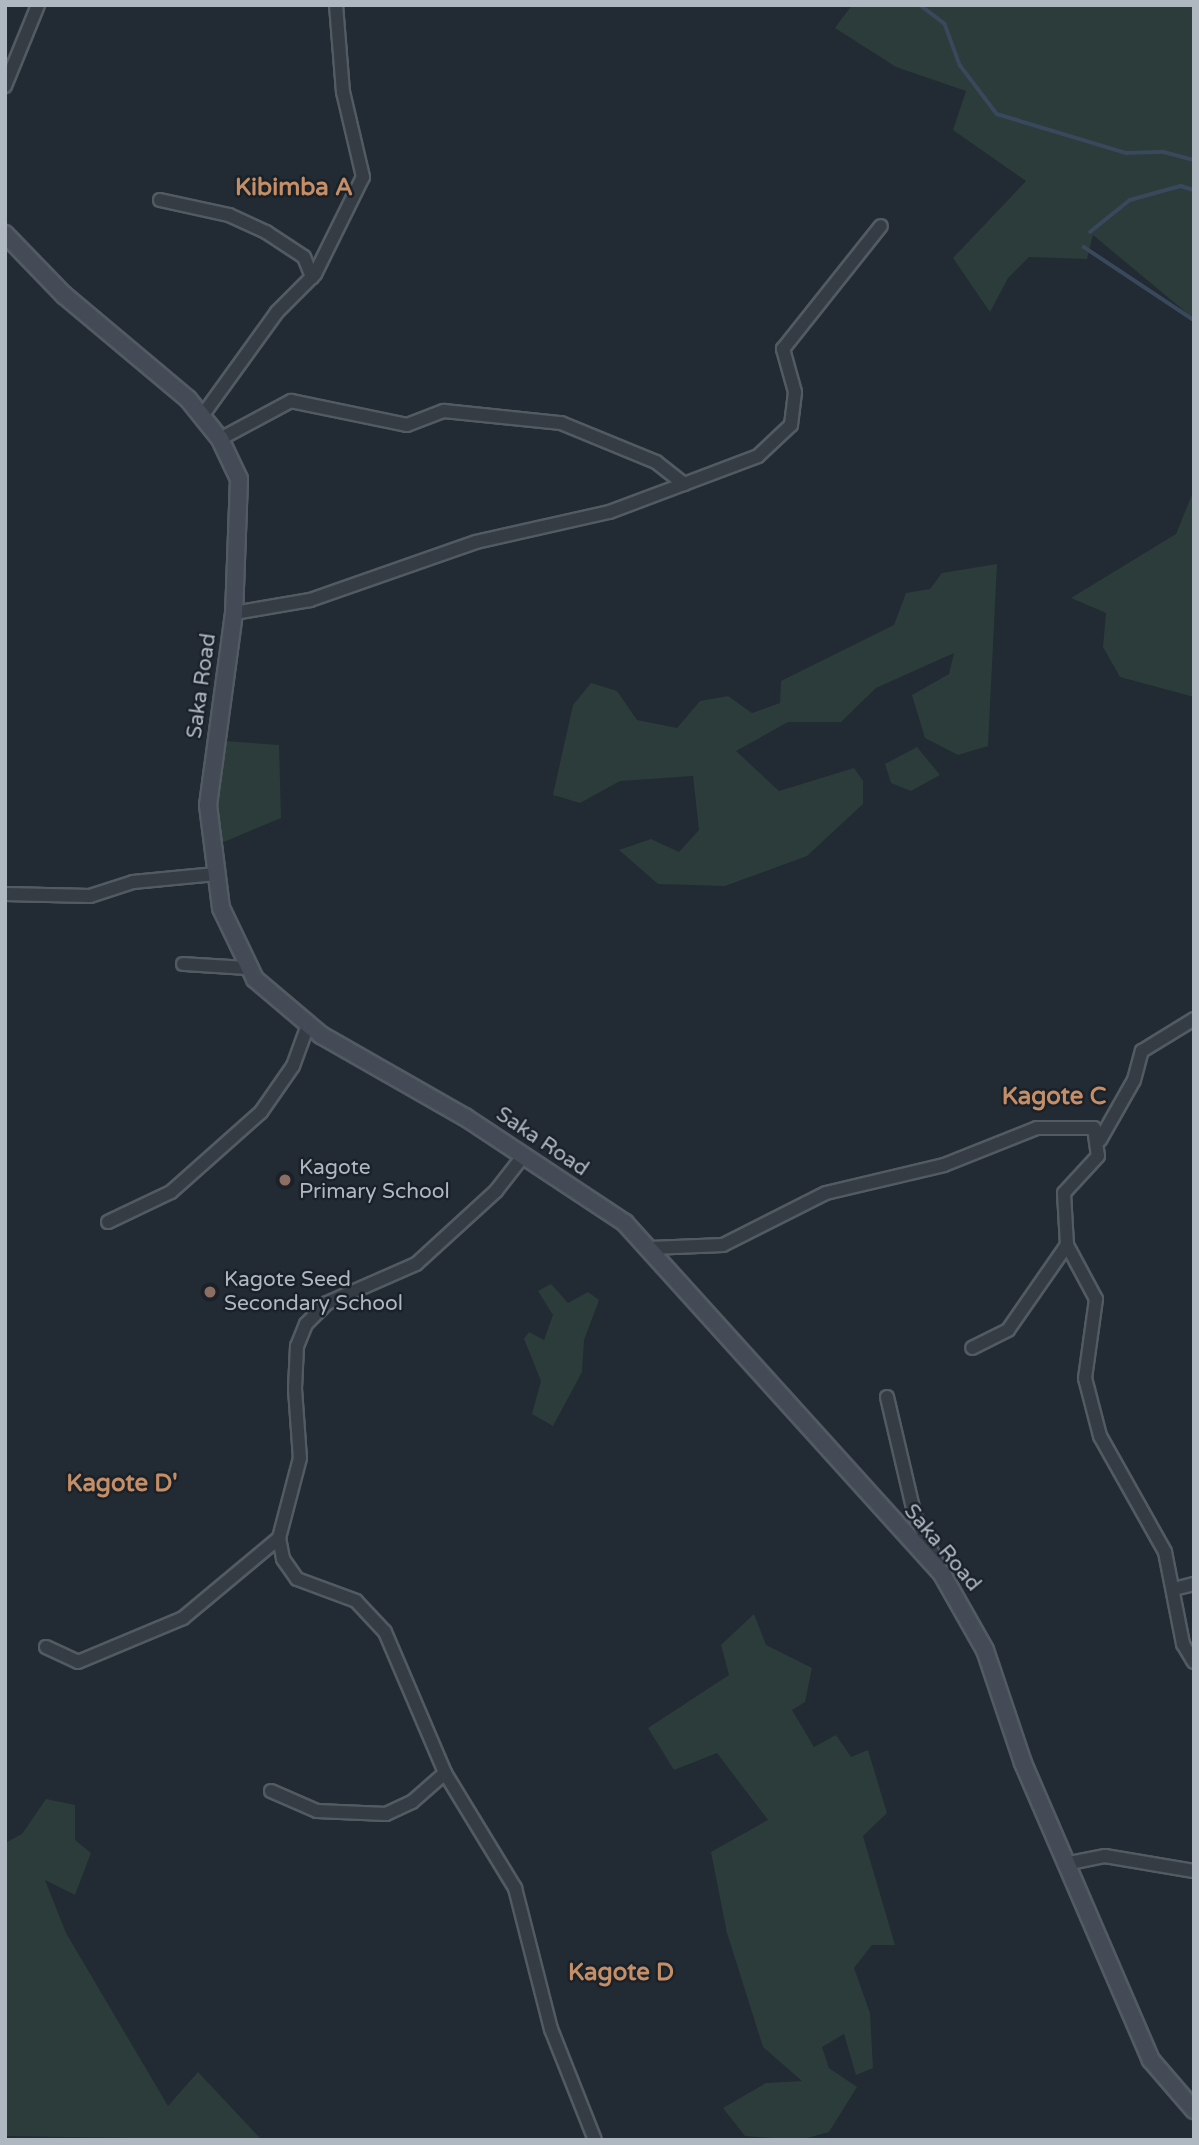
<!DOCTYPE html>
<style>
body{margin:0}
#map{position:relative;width:1199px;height:2145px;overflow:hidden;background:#222a33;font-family:"Varela Round",sans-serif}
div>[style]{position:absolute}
.green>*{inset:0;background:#2b3c3b}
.stream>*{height:3.5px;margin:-1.75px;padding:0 1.75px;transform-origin:1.75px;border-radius:1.75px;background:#39485b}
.roads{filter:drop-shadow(2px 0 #525a62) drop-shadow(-2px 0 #525a62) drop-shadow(0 2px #525a62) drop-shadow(0 -2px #525a62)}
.street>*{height:12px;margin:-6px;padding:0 6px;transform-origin:6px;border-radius:6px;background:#353c44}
.secondary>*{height:16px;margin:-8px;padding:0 8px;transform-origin:8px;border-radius:8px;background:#444b57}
.dots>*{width:19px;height:19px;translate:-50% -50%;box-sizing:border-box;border:4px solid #1b2129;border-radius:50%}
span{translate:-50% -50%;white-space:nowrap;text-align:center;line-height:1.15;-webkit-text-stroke:5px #1b2129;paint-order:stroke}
.street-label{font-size:21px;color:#afb7c1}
.poi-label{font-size:21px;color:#afb7c1}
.left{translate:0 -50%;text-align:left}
.quarter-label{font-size:24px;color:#c48e67;font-weight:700}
.frame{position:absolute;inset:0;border:7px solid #afb7c1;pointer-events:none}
</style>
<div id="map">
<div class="green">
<i style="clip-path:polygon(852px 5px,1194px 5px,1194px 319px,1093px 235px,1087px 259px,1029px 257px,1008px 278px,990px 312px,953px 258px,1026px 181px,953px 130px,966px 91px,896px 67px,835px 28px)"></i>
<i style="clip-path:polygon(1194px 490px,1194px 697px,1120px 677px,1103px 647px,1106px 613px,1071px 598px,1176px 534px)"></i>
<i style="clip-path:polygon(997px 564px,988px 746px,958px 755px,925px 738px,912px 695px,949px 674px,954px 653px,876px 688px,841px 722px,788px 722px,736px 751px,779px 791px,854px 768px,863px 781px,863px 804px,807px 856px,725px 886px,658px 884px,619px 850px,651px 839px,679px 852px,699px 830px,693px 776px,620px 781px,580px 803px,553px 795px,573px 705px,591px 683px,617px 691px,637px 720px,677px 728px,700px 701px,728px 696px,752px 713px,780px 703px,781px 681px,894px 625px,906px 593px,930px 589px,942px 573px)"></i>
<i style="clip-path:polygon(225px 741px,279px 745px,281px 818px,219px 844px,216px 810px)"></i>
<i style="clip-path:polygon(917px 747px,940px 775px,911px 791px,891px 783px,885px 764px)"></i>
<i style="clip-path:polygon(551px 1284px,568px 1303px,588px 1292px,599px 1300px,584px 1340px,582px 1372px,553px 1426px,532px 1414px,541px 1381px,524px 1339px,529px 1332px,544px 1340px,553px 1315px,538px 1291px)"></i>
<i style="clip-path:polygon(754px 1614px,766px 1645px,812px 1668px,805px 1702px,792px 1710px,814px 1747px,836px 1735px,851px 1757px,868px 1750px,887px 1813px,863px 1836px,895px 1945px,872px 1945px,854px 1968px,870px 2013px,873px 2068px,856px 2075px,844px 2034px,822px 2047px,829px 2068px,857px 2087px,829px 2132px,800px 2140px,745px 2136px,723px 2108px,766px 2083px,802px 2081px,763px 2047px,727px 1933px,711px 1852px,768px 1820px,717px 1753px,674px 1770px,648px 1728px,729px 1675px,721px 1645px)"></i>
<i style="clip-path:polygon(46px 1799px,75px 1805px,75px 1840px,91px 1853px,75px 1895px,45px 1880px,66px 1933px,168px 2106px,198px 2072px,262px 2140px,5px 2136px,5px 1843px,22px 1834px)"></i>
</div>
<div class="stream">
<i style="left:920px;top:5px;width:31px;rotate:37deg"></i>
<i style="left:945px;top:24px;width:44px;rotate:69.9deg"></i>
<i style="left:960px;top:65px;width:61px;rotate:52.9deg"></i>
<i style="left:997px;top:114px;width:135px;rotate:16.8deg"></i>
<i style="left:1126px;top:153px;width:38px;rotate:-2deg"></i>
<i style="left:1164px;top:152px;width:31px;rotate:15deg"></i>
<i style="left:1090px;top:232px;width:51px;rotate:-38.7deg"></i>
<i style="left:1130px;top:200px;width:53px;rotate:-15.4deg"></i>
<i style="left:1181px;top:186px;width:14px;rotate:17deg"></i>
<i style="left:1084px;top:247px;width:132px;rotate:33.6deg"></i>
</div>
<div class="roads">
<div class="street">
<i style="left:5px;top:86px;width:87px;rotate:-67.8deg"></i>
<i style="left:160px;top:200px;width:71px;rotate:12.3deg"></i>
<i style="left:229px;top:215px;width:41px;rotate:24.7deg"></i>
<i style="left:266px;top:232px;width:45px;rotate:33.3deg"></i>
<i style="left:304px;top:257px;width:22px;rotate:68deg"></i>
<i style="left:202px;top:416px;width:128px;rotate:-54.2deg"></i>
<i style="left:277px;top:312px;width:54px;rotate:-45deg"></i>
<i style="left:315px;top:274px;width:108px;rotate:-63.7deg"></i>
<i style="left:363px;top:177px;width:87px;rotate:-103.2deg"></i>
<i style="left:343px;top:92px;width:87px;rotate:-94.6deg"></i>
<i style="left:220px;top:439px;width:81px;rotate:-28.2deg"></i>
<i style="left:291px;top:401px;width:118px;rotate:11.7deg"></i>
<i style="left:407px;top:425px;width:40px;rotate:-21deg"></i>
<i style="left:444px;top:411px;width:118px;rotate:5.9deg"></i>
<i style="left:561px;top:423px;width:103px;rotate:22.3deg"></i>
<i style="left:656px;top:462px;width:36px;rotate:38deg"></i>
<i style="left:684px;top:484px;width:80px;rotate:159.5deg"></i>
<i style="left:609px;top:512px;width:136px;rotate:167.3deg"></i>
<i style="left:476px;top:542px;width:176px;rotate:160.7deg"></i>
<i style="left:310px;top:600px;width:77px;rotate:170.3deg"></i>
<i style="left:684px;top:484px;width:79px;rotate:-20.7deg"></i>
<i style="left:758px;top:456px;width:45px;rotate:-43.2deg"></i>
<i style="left:791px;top:425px;width:33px;rotate:-83deg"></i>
<i style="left:795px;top:392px;width:45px;rotate:-105.6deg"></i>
<i style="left:783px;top:349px;width:157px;rotate:-51.5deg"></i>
<i style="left:5px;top:894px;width:85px;rotate:1.3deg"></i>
<i style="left:90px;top:896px;width:45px;rotate:-18deg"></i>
<i style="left:133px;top:882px;width:83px;rotate:-5.5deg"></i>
<i style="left:183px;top:964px;width:66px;rotate:3.5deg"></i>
<i style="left:1100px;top:1140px;width:69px;rotate:-60.5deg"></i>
<i style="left:1134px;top:1080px;width:30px;rotate:-75deg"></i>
<i style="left:1142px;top:1051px;width:61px;rotate:-31.6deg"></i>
<i style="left:524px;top:1155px;width:46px;rotate:127.9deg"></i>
<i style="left:496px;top:1191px;width:108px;rotate:137.6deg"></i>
<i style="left:416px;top:1264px;width:97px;rotate:156.3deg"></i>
<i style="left:327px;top:1303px;width:30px;rotate:135deg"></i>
<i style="left:306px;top:1324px;width:24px;rotate:112deg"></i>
<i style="left:297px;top:1346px;width:43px;rotate:92.7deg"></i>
<i style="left:295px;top:1389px;width:69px;rotate:85.9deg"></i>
<i style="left:300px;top:1458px;width:83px;rotate:104.7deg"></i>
<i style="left:279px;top:1538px;width:21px;rotate:79deg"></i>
<i style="left:283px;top:1559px;width:24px;rotate:55deg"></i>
<i style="left:297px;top:1579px;width:63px;rotate:20.4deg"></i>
<i style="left:356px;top:1601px;width:42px;rotate:46.9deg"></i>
<i style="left:385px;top:1632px;width:153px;rotate:66.9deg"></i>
<i style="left:445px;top:1773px;width:135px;rotate:58.7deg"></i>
<i style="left:515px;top:1888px;width:146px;rotate:75.7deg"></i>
<i style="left:551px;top:2029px;width:119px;rotate:68.4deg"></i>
<i style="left:108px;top:1222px;width:70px;rotate:-25.5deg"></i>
<i style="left:171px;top:1192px;width:120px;rotate:-41.6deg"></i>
<i style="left:261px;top:1112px;width:56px;rotate:-55.2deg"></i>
<i style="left:293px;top:1066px;width:44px;rotate:-69.9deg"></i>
<i style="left:1067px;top:1245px;width:61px;rotate:61.8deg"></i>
<i style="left:1096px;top:1299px;width:80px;rotate:97.9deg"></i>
<i style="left:1085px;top:1378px;width:60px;rotate:75.5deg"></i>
<i style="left:1100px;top:1436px;width:133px;rotate:60.7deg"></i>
<i style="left:1165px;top:1552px;width:94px;rotate:78.9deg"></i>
<i style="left:1183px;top:1644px;width:21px;rotate:59deg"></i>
<i style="left:651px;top:1248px;width:72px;rotate:-2.4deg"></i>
<i style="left:723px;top:1245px;width:115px;rotate:-26.8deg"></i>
<i style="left:826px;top:1193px;width:121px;rotate:-13.3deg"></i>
<i style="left:944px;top:1165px;width:100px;rotate:-21.7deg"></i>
<i style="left:1037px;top:1128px;width:57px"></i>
<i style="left:1094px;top:1128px;width:28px;rotate:82deg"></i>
<i style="left:1098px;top:1156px;width:50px;rotate:132.6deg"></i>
<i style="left:1064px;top:1193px;width:52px;rotate:86.7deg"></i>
<i style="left:1067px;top:1245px;width:103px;rotate:124.8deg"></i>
<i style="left:1008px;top:1330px;width:40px;rotate:153.4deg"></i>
<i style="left:887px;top:1397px;width:122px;rotate:76.8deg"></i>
<i style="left:915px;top:1516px;width:56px;rotate:64.8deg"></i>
<i style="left:1174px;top:1589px;width:21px;rotate:-14deg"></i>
<i style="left:46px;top:1647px;width:35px;rotate:25deg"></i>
<i style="left:78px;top:1662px;width:114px;rotate:-22.7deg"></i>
<i style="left:183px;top:1618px;width:125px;rotate:-39.8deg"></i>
<i style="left:271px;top:1791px;width:50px;rotate:23.5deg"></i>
<i style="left:317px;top:1811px;width:69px;rotate:2.5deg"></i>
<i style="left:386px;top:1814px;width:29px;rotate:-25deg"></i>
<i style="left:412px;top:1802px;width:44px;rotate:-41.3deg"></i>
<i style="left:1065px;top:1864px;width:41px;rotate:-11.3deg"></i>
<i style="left:1105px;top:1856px;width:90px;rotate:9.6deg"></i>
</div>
<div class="secondary">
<i style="left:5px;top:234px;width:85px;rotate:46deg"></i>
<i style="left:64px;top:295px;width:162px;rotate:40deg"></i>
<i style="left:188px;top:399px;width:51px;rotate:51.3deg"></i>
<i style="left:220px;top:439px;width:44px;rotate:64.6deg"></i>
<i style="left:239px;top:479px;width:134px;rotate:92.1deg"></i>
<i style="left:234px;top:613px;width:194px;rotate:97.7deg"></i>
<i style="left:208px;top:805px;width:104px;rotate:82.8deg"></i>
<i style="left:221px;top:908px;width:79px;rotate:64.4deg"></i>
<i style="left:255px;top:979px;width:87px;rotate:40.3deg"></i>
<i style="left:321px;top:1035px;width:166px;rotate:29.7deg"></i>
<i style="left:465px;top:1117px;width:192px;rotate:33.5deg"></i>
<i style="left:625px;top:1223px;width:473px;rotate:47.9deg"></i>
<i style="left:942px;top:1574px;width:87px;rotate:60.5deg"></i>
<i style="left:985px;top:1650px;width:119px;rotate:71.4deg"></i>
<i style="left:1023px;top:1763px;width:323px;rotate:66.7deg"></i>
<i style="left:1151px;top:2060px;width:66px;rotate:49.3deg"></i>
</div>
</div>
<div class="dots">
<i style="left:285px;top:1180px;background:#8d6e63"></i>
<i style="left:210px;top:1292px;background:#8d6e63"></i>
</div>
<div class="street-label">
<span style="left:202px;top:686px;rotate:-82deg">Saka Road</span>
<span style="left:542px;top:1142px;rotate:34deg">Saka Road</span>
<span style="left:942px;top:1548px;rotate:50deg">Saka Road</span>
</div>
<div class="poi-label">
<span class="left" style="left:299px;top:1180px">Kagote<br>Primary School</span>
<span class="left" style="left:224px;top:1292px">Kagote Seed<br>Secondary School</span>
</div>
<div class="quarter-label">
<span style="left:294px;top:188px">Kibimba A</span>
<span style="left:1054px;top:1097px">Kagote C</span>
<span style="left:122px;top:1484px">Kagote D'</span>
<span style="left:621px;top:1973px">Kagote D</span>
</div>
<div class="frame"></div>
</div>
